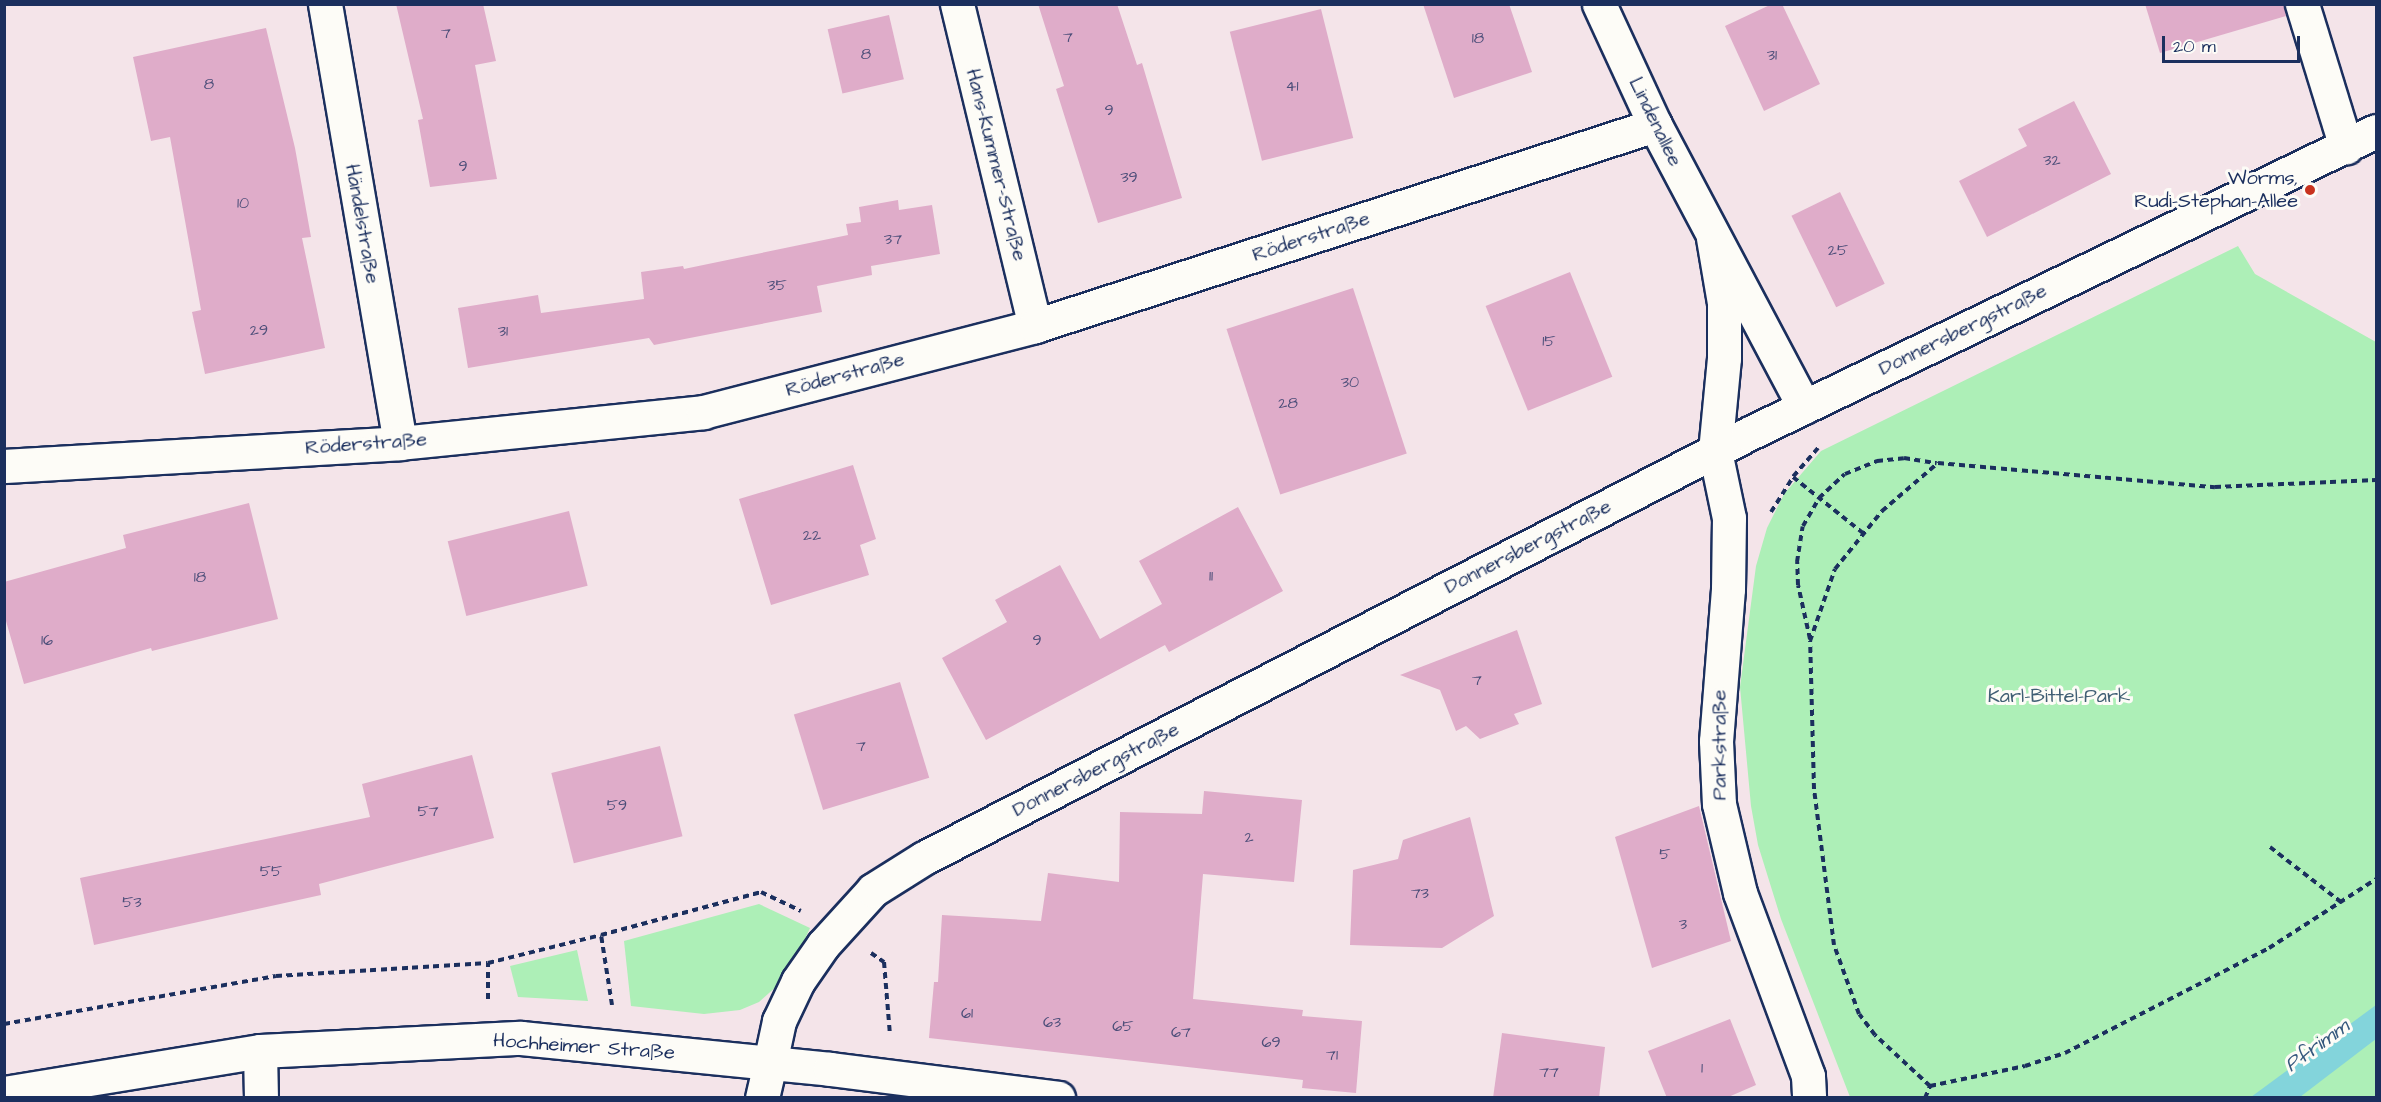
<!DOCTYPE html>
<meta charset="utf-8">
<style>
body{margin:0}
#map{position:relative;width:2381px;height:1102px;overflow:hidden;background:#f4e4e9;font-family:"Architects Daughter",sans-serif}
div>[style]{position:absolute}
.green>*{inset:0;background:#adefb7}
.water>*{inset:0;background:#83d4db}
.building>*{inset:0;background:#dfacc9;transform-origin:0 0}
.path>*{height:4px;margin-top:-2px;transform-origin:0;background:repeating-linear-gradient(90deg,#1b2f5e 0 6px,transparent 0 10.5px)}
.roads{filter:drop-shadow(2px 0 #1b2f5e) drop-shadow(-2px 0 #1b2f5e) drop-shadow(0 2px #1b2f5e) drop-shadow(0 -2px #1b2f5e)}
.minor>*{height:33px;margin:-16.5px;padding:0 16.5px;transform-origin:16.5px;border-radius:16.5px;background:#fdfcf7}
.tertiary>*{height:33px;margin:-16.5px;padding:0 16.5px;transform-origin:16.5px;border-radius:16.5px;background:#fdfcf7}
.dots>*{width:16px;height:16px;translate:-50% -50%;box-sizing:border-box;border:3px solid #fdfcf7;border-radius:50%}
span{translate:-50% -50%;white-space:nowrap;text-align:center;line-height:1.15;-webkit-text-stroke:6px #fdfcf7;paint-order:stroke}
.number-label{font-size:16px;color:#4c4e79}
.number-label span{-webkit-text-stroke-width:0}
.street-label{font-size:20px;color:#1b2f5e}
.poi-label{font-size:20px;color:#1b2f5e}
.right{translate:-100% -50%;text-align:right}
.park-label{font-size:20px;color:#405f74}
.water-label{font-size:21px;color:#35587d;font-style:italic}
.frame{position:absolute;inset:0;border:6px solid #1b2f5e;pointer-events:none}
.scale{position:absolute;left:2162px;top:36px;width:138px;height:27px;box-sizing:border-box;border:3px solid #1b2f5e;border-top:0;padding-left:8px;font-size:18px;line-height:21px;white-space:nowrap;color:#1b2f5e;-webkit-text-stroke:4px #fdfcf7;paint-order:stroke}
</style>
<div id="map">
<div class="green">
<i style="clip-path:polygon(2238px 246px,2255px 274px,2376px 342px,2376px 1097px,1850px 1097px,1781px 919px,1758px 845px,1751px 806px,1740px 687px,1756px 566px,1767px 528px,1784px 494px,1821px 451px)"></i>
<i style="clip-path:polygon(759px 904px,810px 928px,794px 963px,777px 986px,759px 1002px,740px 1010px,704px 1014px,631px 1006px,624px 941px)"></i>
<i style="clip-path:polygon(577px 950px,588px 1001px,518px 997px,510px 966px)"></i>
</div>
<div class="water">
<i style="clip-path:polygon(2376px 1005px,2376px 1039px,2300px 1097px,2251px 1097px)"></i>
</div>
<div class="building">
<i style="clip-path:polygon(396px 4px,483px 4px,496px 61px,475px 65px,497px 179px,430px 187px,418px 120px,423px 119px)"></i>
<i style="clip-path:polygon(1038px 4px,1117px 4px,1137px 65px,1142px 63px,1182px 198px,1098px 223px,1056px 89px,1064px 86px)"></i>
<i style="clip-path:polygon(1423px 4px,1509px 4px,1532px 72px,1454px 98px)"></i>
<i style="clip-path:polygon(1772px 4px,1782px 4px,1820px 84px,1764px 111px,1725px 26px)"></i>
<i style="clip-path:polygon(2145px 4px,2284px 4px,2286px 16px,2160px 53px)"></i>
<i style="left:1321px;top:9px;width:133px;height:94px;rotate:76deg"></i>
<i style="left:889px;top:15px;width:66px;height:63px;rotate:77deg"></i>
<i style="clip-path:polygon(266px 28px,295px 148px,311px 237px,302px 238px,325px 348px,205px 374px,192px 312px,201px 310px,170px 137px,151px 141px,133px 57px)"></i>
<i style="clip-path:polygon(2074px 101px,2111px 174px,1987px 237px,1959px 181px,2027px 146px,2018px 129px)"></i>
<i style="left:1840px;top:192px;width:102px;height:54px;rotate:64deg"></i>
<i style="clip-path:polygon(898px 200px,899px 210px,932px 205px,940px 254px,871px 266px,872px 275px,817px 286px,822px 312px,654px 345px,649px 338px,468px 368px,458px 308px,538px 295px,541px 313px,644px 299px,641px 272px,683px 266px,684px 269px,848px 235px,846px 224px,861px 222px,859px 207px)"></i>
<i style="left:1570px;top:272px;width:113px;height:91px;rotate:68deg"></i>
<i style="left:1353px;top:288px;width:174px;height:133px;rotate:72deg"></i>
<i style="clip-path:polygon(853px 465px,876px 539px,860px 545px,869px 575px,771px 605px,739px 499px)"></i>
<i style="clip-path:polygon(249px 503px,278px 619px,152px 651px,151px 648px,24px 684px,4px 614px,4px 582px,126px 548px,123px 535px)"></i>
<i style="clip-path:polygon(1238px 507px,1283px 591px,1169px 652px,1165px 645px,986px 740px,942px 658px,1007px 622px,995px 600px,1060px 565px,1100px 639px,1162px 604px,1139px 561px)"></i>
<i style="left:569px;top:511px;width:77px;height:125px;rotate:76deg"></i>
<i style="clip-path:polygon(1517px 630px,1542px 704px,1514px 714px,1519px 724px,1480px 739px,1466px 726px,1456px 731px,1440px 690px,1400px 675px)"></i>
<i style="left:900px;top:682px;width:100px;height:111px;rotate:73deg"></i>
<i style="left:660px;top:746px;width:93px;height:112px;rotate:76deg"></i>
<i style="clip-path:polygon(472px 755px,494px 838px,319px 884px,321px 895px,94px 945px,80px 878px,370px 817px,362px 784px)"></i>
<i style="clip-path:polygon(1204px 791px,1302px 800px,1294px 882px,1203px 874px,1193px 999px,1303px 1010px,1302px 1016px,1362px 1021px,1356px 1093px,1302px 1088px,1303px 1080px,929px 1038px,934px 982px,938px 982px,942px 915px,1041px 921px,1048px 873px,1119px 882px,1120px 812px,1202px 814px)"></i>
<i style="clip-path:polygon(1699px 806px,1731px 941px,1652px 968px,1615px 837px)"></i>
<i style="clip-path:polygon(1470px 817px,1494px 916px,1442px 948px,1350px 945px,1353px 870px,1398px 859px,1403px 840px)"></i>
<i style="clip-path:polygon(1730px 1019px,1756px 1085px,1726px 1098px,1667px 1098px,1648px 1051px)"></i>
<i style="clip-path:polygon(1502px 1033px,1605px 1047px,1599px 1098px,1493px 1098px)"></i>
</div>
<div class="path">
<i style="left:1818px;top:448px;width:38px;rotate:131deg"></i>
<i style="left:1793px;top:477px;width:90px;rotate:38.7deg"></i>
<i style="left:1771px;top:512px;width:41px;rotate:-57.8deg"></i>
<i style="left:1810px;top:639px;width:55px;rotate:-102.5deg"></i>
<i style="left:1798px;top:585px;width:23px;rotate:-92deg"></i>
<i style="left:1797px;top:562px;width:36px;rotate:-81deg"></i>
<i style="left:1803px;top:526px;width:32px;rotate:-60deg"></i>
<i style="left:1819px;top:498px;width:35px;rotate:-43deg"></i>
<i style="left:1845px;top:474px;width:35px;rotate:-22deg"></i>
<i style="left:1877px;top:461px;width:27px;rotate:-6deg"></i>
<i style="left:1904px;top:458px;width:33px;rotate:9deg"></i>
<i style="left:2270px;top:847px;width:90px;rotate:37.8deg"></i>
<i style="left:871px;top:953px;width:16px;rotate:35deg"></i>
<i style="left:884px;top:962px;width:73px;rotate:85.3deg"></i>
<i style="left:488px;top:999px;width:36px;rotate:-90deg"></i>
<i style="left:488px;top:963px;width:116px;rotate:-13.9deg"></i>
<i style="left:612px;top:1005px;width:71px;rotate:-98.9deg"></i>
<i style="left:601px;top:935px;width:166px;rotate:-15deg"></i>
<i style="left:761px;top:892px;width:44px;rotate:25.4deg"></i>
<i style="left:4px;top:1024px;width:276px;rotate:-10deg"></i>
<i style="left:276px;top:976px;width:212px;rotate:-3.5deg"></i>
<i style="left:1930px;top:1086px;width:75px;rotate:-137.2deg"></i>
<i style="left:1875px;top:1035px;width:26px;rotate:-127deg"></i>
<i style="left:1859px;top:1014px;width:73px;rotate:-109.9deg"></i>
<i style="left:1834px;top:945px;width:157px;rotate:-97.3deg"></i>
<i style="left:1814px;top:789px;width:148px;rotate:-91.5deg"></i>
<i style="left:1810px;top:641px;width:76px;rotate:-70.9deg"></i>
<i style="left:1835px;top:569px;width:75px;rotate:-51deg"></i>
<i style="left:1882px;top:511px;width:74px;rotate:-40.6deg"></i>
<i style="left:1938px;top:463px;width:278px;rotate:5deg"></i>
<i style="left:2215px;top:487px;width:161px;rotate:-2.5deg"></i>
<i style="left:1925px;top:1098px;width:13px;rotate:-67deg"></i>
<i style="left:1930px;top:1086px;width:97px;rotate:-11.9deg"></i>
<i style="left:2025px;top:1066px;width:42px;rotate:-18deg"></i>
<i style="left:2065px;top:1053px;width:229px;rotate:-27.2deg"></i>
<i style="left:2269px;top:948px;width:127px;rotate:-32.8deg"></i>
</div>
<div class="roads">
<div class="minor">
<i style="left:325px;top:4px;width:445px;rotate:80.3deg"></i>
<i style="left:957px;top:4px;width:331px;rotate:76.4deg"></i>
<i style="left:1599px;top:4px;width:133px;rotate:65.2deg"></i>
<i style="left:1655px;top:125px;width:319px;rotate:62.1deg"></i>
<i style="left:2302px;top:4px;width:150px;rotate:72.9deg"></i>
<i style="left:1713px;top:238px;width:66px;rotate:80.4deg"></i>
<i style="left:1724px;top:303px;width:55px;rotate:90deg"></i>
<i style="left:1724px;top:358px;width:93px;rotate:95.5deg"></i>
<i style="left:1715px;top:451px;width:68px;rotate:78.2deg"></i>
<i style="left:1729px;top:518px;width:71px;rotate:90.8deg"></i>
<i style="left:1728px;top:589px;width:152px;rotate:94.5deg"></i>
<i style="left:1716px;top:741px;width:63px;rotate:87.3deg"></i>
<i style="left:1719px;top:804px;width:91px;rotate:76.7deg"></i>
<i style="left:1740px;top:893px;width:195px;rotate:69.6deg"></i>
<i style="left:1808px;top:1076px;width:22px;rotate:87deg"></i>
<i style="left:4px;top:466px;width:397px;rotate:-3.3deg"></i>
<i style="left:400px;top:443px;width:305px;rotate:-5.8deg"></i>
<i style="left:703px;top:412px;width:343px;rotate:-14.5deg"></i>
<i style="left:1035px;top:326px;width:652px;rotate:-17.96deg"></i>
<i style="left:260px;top:1051px;width:47px;rotate:88.8deg"></i>
<i style="left:762px;top:1098px;width:36px;rotate:-77deg"></i>
</div>
<div class="tertiary">
<i style="left:770px;top:1063px;width:43px;rotate:-77.9deg"></i>
<i style="left:779px;top:1021px;width:44px;rotate:-64.6deg"></i>
<i style="left:798px;top:981px;width:44px;rotate:-55.2deg"></i>
<i style="left:823px;top:945px;width:74px;rotate:-47.7deg"></i>
<i style="left:873px;top:890px;width:60px;rotate:-32.1deg"></i>
<i style="left:924px;top:858px;width:927px;rotate:-27.23deg"></i>
<i style="left:1748px;top:434px;width:697px;rotate:-25.76deg"></i>
<i style="left:4px;top:1093px;width:259px;rotate:-9.3deg"></i>
<i style="left:260px;top:1051px;width:261px;rotate:-2.9deg"></i>
<i style="left:521px;top:1038px;width:311px;rotate:5.7deg"></i>
<i style="left:830px;top:1069px;width:230px;rotate:7.2deg"></i>
</div>
</div>
<div class="dots">
<i style="left:2310px;top:190px;background:#c8321e"></i>
</div>
<div class="number-label">
<span style="left:446px;top:33px">7</span>
<span style="left:1068px;top:37px">7</span>
<span style="left:1478px;top:38px">18</span>
<span style="left:866px;top:54px">8</span>
<span style="left:1772px;top:55px">31</span>
<span style="left:209px;top:84px">8</span>
<span style="left:1292px;top:86px">41</span>
<span style="left:1109px;top:110px">9</span>
<span style="left:2052px;top:160px">32</span>
<span style="left:463px;top:166px">9</span>
<span style="left:1129px;top:177px">39</span>
<span style="left:243px;top:203px">10</span>
<span style="left:893px;top:239px">37</span>
<span style="left:1838px;top:250px">25</span>
<span style="left:777px;top:285px">35</span>
<span style="left:259px;top:330px">29</span>
<span style="left:503px;top:331px">31</span>
<span style="left:1549px;top:341px">15</span>
<span style="left:1350px;top:382px">30</span>
<span style="left:1288px;top:403px">28</span>
<span style="left:812px;top:535px">22</span>
<span style="left:1211px;top:576px">11</span>
<span style="left:200px;top:577px">18</span>
<span style="left:47px;top:640px">16</span>
<span style="left:1037px;top:640px">9</span>
<span style="left:1477px;top:680px">7</span>
<span style="left:861px;top:746px">7</span>
<span style="left:617px;top:805px">59</span>
<span style="left:428px;top:811px">57</span>
<span style="left:1249px;top:837px">2</span>
<span style="left:1665px;top:854px">5</span>
<span style="left:271px;top:871px">55</span>
<span style="left:1420px;top:893px">73</span>
<span style="left:132px;top:902px">53</span>
<span style="left:1683px;top:924px">3</span>
<span style="left:967px;top:1013px">61</span>
<span style="left:1052px;top:1022px">63</span>
<span style="left:1123px;top:1026px">65</span>
<span style="left:1181px;top:1032px">67</span>
<span style="left:1271px;top:1042px">69</span>
<span style="left:1332px;top:1055px">71</span>
<span style="left:1702px;top:1068px">1</span>
<span style="left:1549px;top:1072px">77</span>
</div>
<div class="street-label">
<span style="left:1655px;top:122px;rotate:64deg">Lindenallee</span>
<span style="left:996px;top:165px;rotate:76deg">Hans-Kummer-Straße</span>
<span style="left:362px;top:224px;rotate:80deg">Händelstraße</span>
<span style="left:1311px;top:237px;rotate:-18deg">Röderstraße</span>
<span style="left:1963px;top:330px;rotate:-26deg">Donnersbergstraße</span>
<span style="left:845px;top:375px;rotate:-15deg">Röderstraße</span>
<span style="left:366px;top:444px;rotate:-4deg">Röderstraße</span>
<span style="left:1528px;top:547px;rotate:-27deg">Donnersbergstraße</span>
<span style="left:1720px;top:745px;rotate:-90deg">Parkstraße</span>
<span style="left:1096px;top:770px;rotate:-27deg">Donnersbergstraße</span>
<span style="left:584px;top:1047px;rotate:4deg">Hochheimer Straße</span>
</div>
<div class="poi-label">
<span class="right" style="left:2298px;top:190px">Worms,<br>Rudi-Stephan-Allee</span>
</div>
<div class="park-label">
<span style="left:2059px;top:696px">Karl-Bittel-Park</span>
</div>
<div class="water-label">
<span style="left:2317px;top:1046px;rotate:-36deg">Pfrimm</span>
</div>
<div class="frame"></div>
<div class="scale">20 m</div>
</div>
